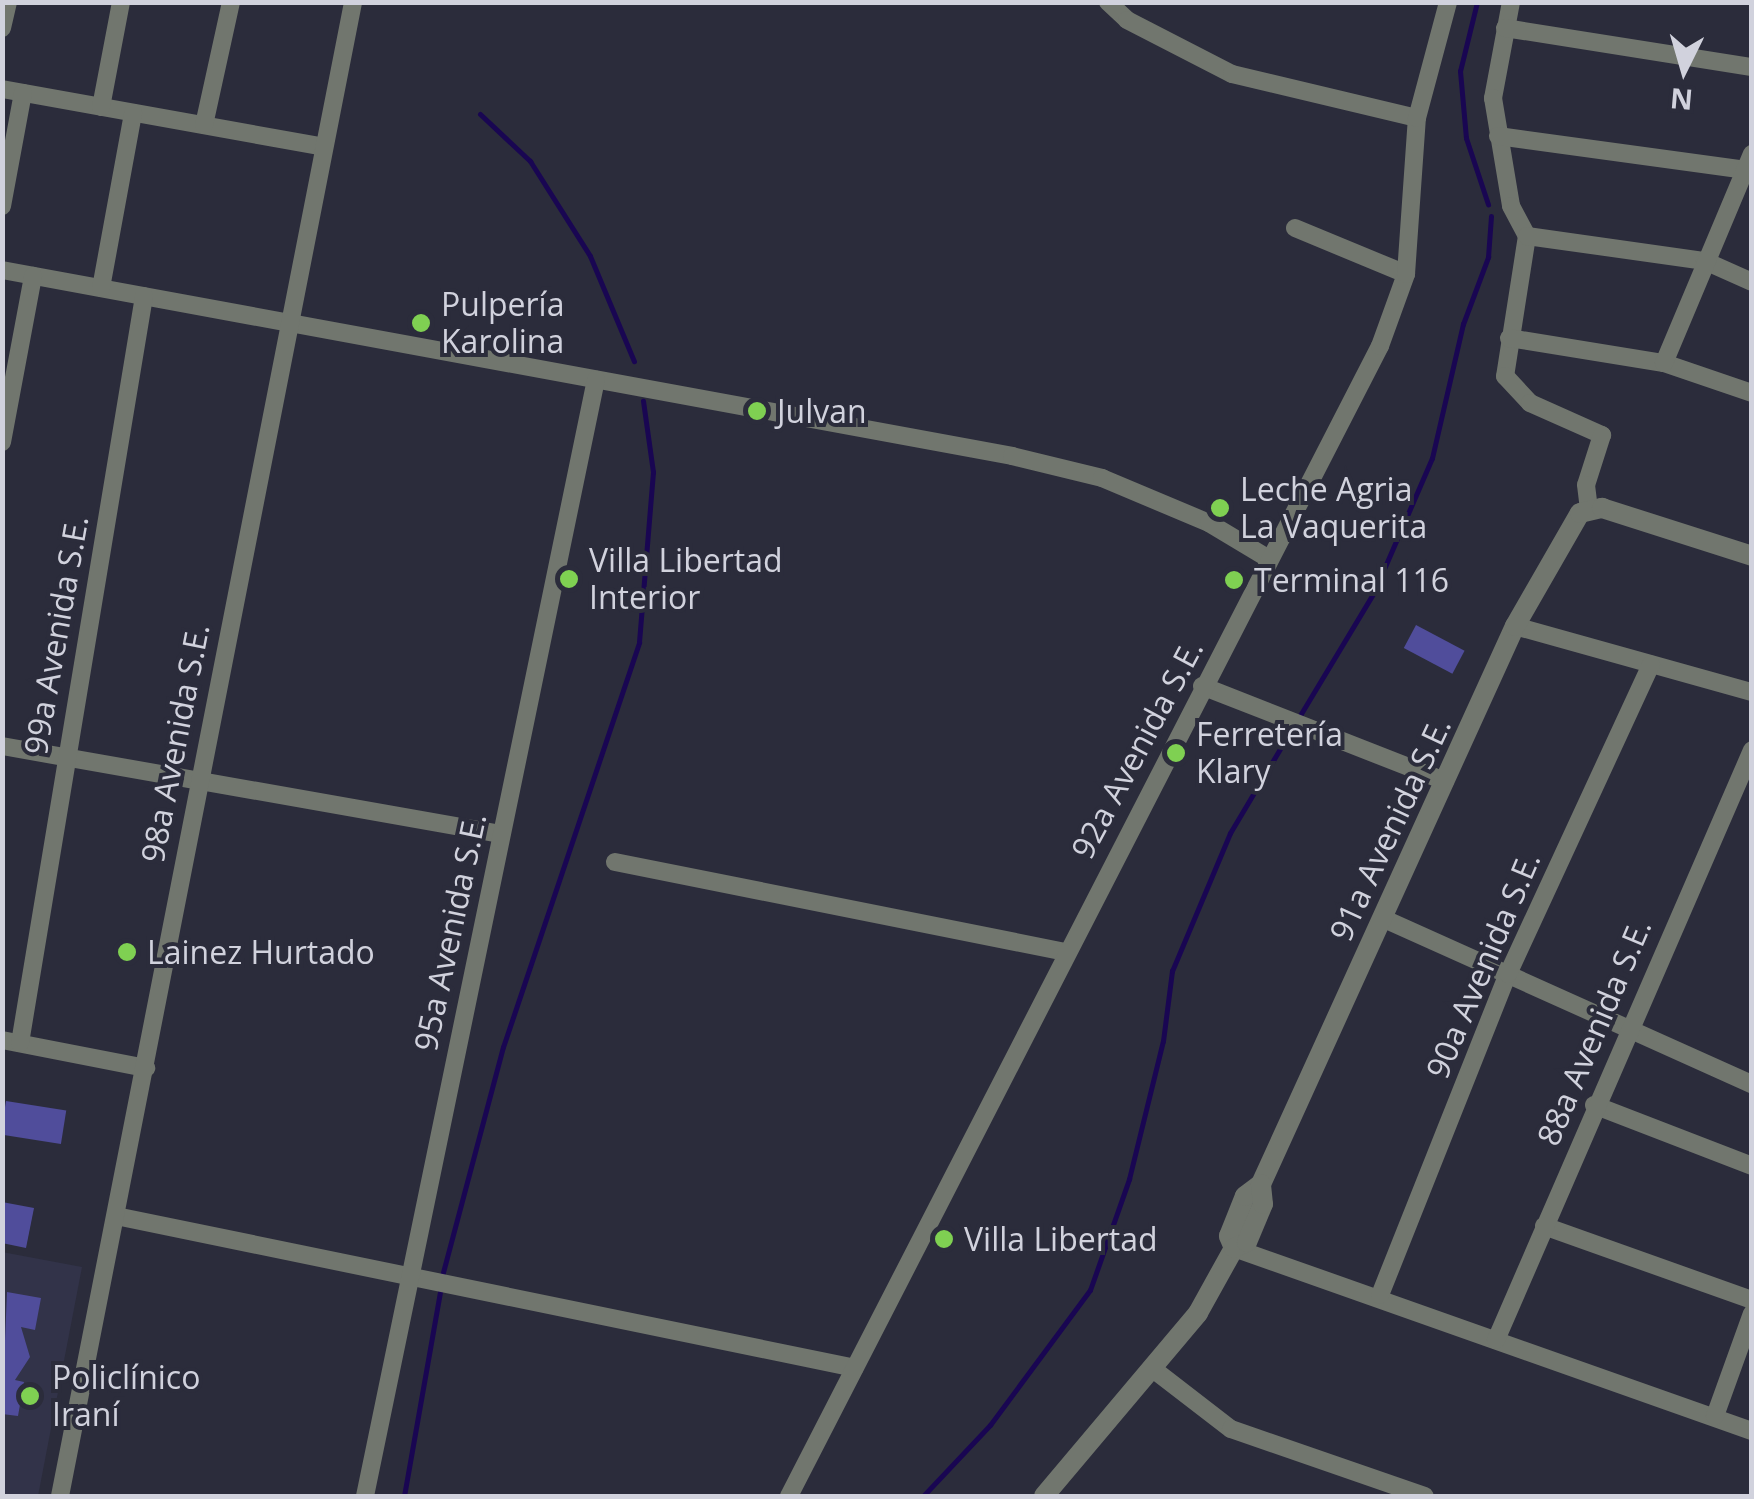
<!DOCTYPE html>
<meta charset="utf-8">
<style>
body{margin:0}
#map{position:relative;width:1754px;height:1499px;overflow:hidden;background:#2b2c3b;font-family:"Open Sans",sans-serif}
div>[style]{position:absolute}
.built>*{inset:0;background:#323349}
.stream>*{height:5px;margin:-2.5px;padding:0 2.5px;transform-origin:2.5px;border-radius:2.5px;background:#190652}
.building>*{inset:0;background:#504d9b;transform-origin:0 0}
.minor>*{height:18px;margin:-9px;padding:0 9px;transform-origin:9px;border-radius:9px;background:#71766e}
.tertiary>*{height:20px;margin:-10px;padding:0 10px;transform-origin:10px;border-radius:10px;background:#71766e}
.dots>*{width:28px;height:28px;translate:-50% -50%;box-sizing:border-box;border:5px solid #2b2c3b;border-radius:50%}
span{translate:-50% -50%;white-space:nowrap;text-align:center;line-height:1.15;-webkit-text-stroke:8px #2b2c3b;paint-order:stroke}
.poi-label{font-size:32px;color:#d1d2dd}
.left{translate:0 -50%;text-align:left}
.street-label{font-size:32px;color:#d1d2dd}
.frame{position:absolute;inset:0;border:5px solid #d1d2dd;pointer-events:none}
.north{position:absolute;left:1634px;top:20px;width:100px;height:100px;-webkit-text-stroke:8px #2b2c3b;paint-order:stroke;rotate:185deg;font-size:28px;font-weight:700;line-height:40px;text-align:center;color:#d1d2dd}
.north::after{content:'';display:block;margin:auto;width:35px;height:45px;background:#d1d2dd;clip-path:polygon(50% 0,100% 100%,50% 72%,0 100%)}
</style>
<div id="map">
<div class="built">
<i style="clip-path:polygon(2px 1252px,82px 1267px,38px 1496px,3px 1496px)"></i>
</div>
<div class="stream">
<i style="left:1477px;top:2px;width:71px;rotate:103.8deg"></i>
<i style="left:1460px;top:71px;width:67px;rotate:84.9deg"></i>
<i style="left:1466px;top:138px;width:70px;rotate:71.6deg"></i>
<i style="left:480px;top:114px;width:69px;rotate:43.2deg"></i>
<i style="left:530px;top:161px;width:112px;rotate:57.7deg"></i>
<i style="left:590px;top:256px;width:114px;rotate:67.3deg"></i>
<i style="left:1299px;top:717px;width:146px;rotate:-59deg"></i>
<i style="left:1374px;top:592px;width:146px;rotate:-66.6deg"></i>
<i style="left:1432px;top:458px;width:138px;rotate:-77deg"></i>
<i style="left:1463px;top:324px;width:72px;rotate:-69.5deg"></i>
<i style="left:1488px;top:257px;width:41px;rotate:-85.8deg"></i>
<i style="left:442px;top:1276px;width:237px;rotate:-75.1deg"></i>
<i style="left:503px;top:1047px;width:427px;rotate:-71.4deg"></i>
<i style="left:639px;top:642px;width:171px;rotate:-85.3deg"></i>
<i style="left:653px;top:472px;width:72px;rotate:-98deg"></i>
<i style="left:404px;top:1496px;width:212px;rotate:-80deg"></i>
<i style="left:923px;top:1496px;width:98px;rotate:-46.7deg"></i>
<i style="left:990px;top:1425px;width:168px;rotate:-53.5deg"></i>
<i style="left:1090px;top:1290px;width:118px;rotate:-70.6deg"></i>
<i style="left:1129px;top:1179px;width:142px;rotate:-76.2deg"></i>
<i style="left:1163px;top:1041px;width:71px;rotate:-82.7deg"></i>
<i style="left:1172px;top:971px;width:150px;rotate:-67.2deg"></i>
<i style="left:1230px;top:833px;width:123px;rotate:-59.3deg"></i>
</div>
<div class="building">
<i style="left:1416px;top:625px;width:55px;height:26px;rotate:28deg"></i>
<i style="left:6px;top:1101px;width:61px;height:34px;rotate:9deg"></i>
<i style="clip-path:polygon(2px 1202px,34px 1208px,26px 1248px,2px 1243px)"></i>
<i style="clip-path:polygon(7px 1292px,41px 1298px,35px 1330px,21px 1327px,30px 1357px,15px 1380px,24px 1382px,18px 1416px,2px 1414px)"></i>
</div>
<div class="minor">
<i style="left:1108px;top:2px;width:26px;rotate:43deg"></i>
<i style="left:1127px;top:20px;width:118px;rotate:27.2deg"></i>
<i style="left:1232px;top:74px;width:190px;rotate:13.4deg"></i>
<i style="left:1511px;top:2px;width:98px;rotate:100.6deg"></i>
<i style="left:1493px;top:98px;width:109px;rotate:80.5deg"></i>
<i style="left:1511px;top:206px;width:34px;rotate:62deg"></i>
<i style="left:1527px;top:236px;width:142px;rotate:98.9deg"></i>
<i style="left:1505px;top:376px;width:37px;rotate:47deg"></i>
<i style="left:1530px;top:403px;width:79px;rotate:24deg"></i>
<i style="left:1602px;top:435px;width:52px;rotate:107.7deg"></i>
<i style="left:1586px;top:485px;width:24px;rotate:83deg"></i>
<i style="left:2px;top:28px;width:27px;rotate:-77deg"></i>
<i style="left:1505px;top:28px;width:250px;rotate:9deg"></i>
<i style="left:2px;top:89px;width:326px;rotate:10.2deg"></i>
<i style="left:101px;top:107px;width:107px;rotate:-79.2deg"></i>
<i style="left:204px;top:125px;width:126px;rotate:-77.6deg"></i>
<i style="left:1498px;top:136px;width:256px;rotate:7.8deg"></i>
<i style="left:2px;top:206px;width:115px;rotate:-79.5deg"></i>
<i style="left:1295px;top:228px;width:120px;rotate:22.5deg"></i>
<i style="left:1527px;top:236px;width:180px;rotate:8deg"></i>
<i style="left:1705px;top:261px;width:51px;rotate:24.1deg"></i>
<i style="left:2px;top:270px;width:1027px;rotate:10.43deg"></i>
<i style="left:1012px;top:456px;width:93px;rotate:13.7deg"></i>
<i style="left:1102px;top:478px;width:116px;rotate:22.8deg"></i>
<i style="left:1209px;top:523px;width:70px;rotate:31deg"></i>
<i style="left:101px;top:288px;width:178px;rotate:-79.6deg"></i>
<i style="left:1509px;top:338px;width:157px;rotate:9.2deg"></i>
<i style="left:1664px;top:363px;width:93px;rotate:18.8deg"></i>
<i style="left:1664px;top:363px;width:227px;rotate:-67.2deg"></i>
<i style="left:2px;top:442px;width:169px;rotate:-79.4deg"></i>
<i style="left:1515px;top:626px;width:246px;rotate:15.6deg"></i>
<i style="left:1202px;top:686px;width:261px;rotate:21.4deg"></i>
<i style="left:2px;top:746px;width:507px;rotate:10deg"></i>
<i style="left:615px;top:862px;width:458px;rotate:11.3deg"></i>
<i style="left:1382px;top:918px;width:406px;rotate:24.2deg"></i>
<i style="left:2px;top:1040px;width:147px;rotate:11deg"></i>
<i style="left:20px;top:1043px;width:757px;rotate:-80.57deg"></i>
<i style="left:1594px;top:1105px;width:169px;rotate:21.1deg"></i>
<i style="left:116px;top:1216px;width:754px;rotate:11.62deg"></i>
<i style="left:1544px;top:1226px;width:221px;rotate:19.6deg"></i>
<i style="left:1234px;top:1248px;width:549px;rotate:19.46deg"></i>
<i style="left:1380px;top:1295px;width:346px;rotate:-68.3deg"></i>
<i style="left:1508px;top:974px;width:341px;rotate:-65.2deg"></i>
<i style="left:1496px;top:1340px;width:643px;rotate:-66.54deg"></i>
<i style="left:1153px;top:1369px;width:98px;rotate:37.6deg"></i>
<i style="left:1231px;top:1429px;width:205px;rotate:19.1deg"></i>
<i style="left:1715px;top:1416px;width:109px;rotate:-70.2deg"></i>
<i style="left:60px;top:1496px;width:1522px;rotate:-78.9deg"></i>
<i style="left:365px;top:1496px;width:1140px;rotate:-78.31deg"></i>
<i style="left:789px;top:1496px;width:1293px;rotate:-62.8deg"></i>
<i style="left:1380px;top:346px;width:77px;rotate:-70.1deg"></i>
<i style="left:1406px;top:274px;width:156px;rotate:-86deg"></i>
<i style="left:1417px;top:118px;width:120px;rotate:-75deg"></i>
</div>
<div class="tertiary">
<i style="left:1234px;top:1248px;width:13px;rotate:-113deg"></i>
<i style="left:1229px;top:1236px;width:43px;rotate:-68.2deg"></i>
<i style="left:1245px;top:1196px;width:20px;rotate:-37deg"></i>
<i style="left:1261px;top:1184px;width:613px;rotate:-65.53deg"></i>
<i style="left:1515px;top:626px;width:130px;rotate:-60.1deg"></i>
<i style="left:1580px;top:513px;width:23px;rotate:-13deg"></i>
<i style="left:1602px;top:508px;width:157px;rotate:17.7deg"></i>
<i style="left:1044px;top:1496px;width:239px;rotate:-49.9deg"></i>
<i style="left:1198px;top:1313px;width:74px;rotate:-61deg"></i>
<i style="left:1234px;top:1248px;width:14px;rotate:-25deg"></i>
<i style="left:1247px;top:1242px;width:41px;rotate:-67.2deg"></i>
<i style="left:1263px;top:1204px;width:20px;rotate:-96deg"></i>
</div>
<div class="dots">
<i style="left:421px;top:323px;background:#7fd052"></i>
<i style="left:757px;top:411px;background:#7fd052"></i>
<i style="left:1220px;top:508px;background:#7fd052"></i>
<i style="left:569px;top:579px;background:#7fd052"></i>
<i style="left:1234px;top:580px;background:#7fd052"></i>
<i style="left:1176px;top:753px;background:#7fd052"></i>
<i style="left:127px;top:952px;background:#7fd052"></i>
<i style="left:944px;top:1239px;background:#7fd052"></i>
<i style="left:30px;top:1396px;background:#7fd052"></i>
</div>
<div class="poi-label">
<span class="left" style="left:441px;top:323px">Pulpería<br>Karolina</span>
<span class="left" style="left:777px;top:411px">Julvan</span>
<span class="left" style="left:1240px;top:508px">Leche Agria<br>La Vaquerita</span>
<span class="left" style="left:589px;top:579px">Villa Libertad<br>Interior</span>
<span class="left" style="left:1254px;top:580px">Terminal 116</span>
<span class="left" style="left:1196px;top:753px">Ferretería<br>Klary</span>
<span class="left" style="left:147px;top:952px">Lainez Hurtado</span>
<span class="left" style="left:964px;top:1239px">Villa Libertad</span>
<span class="left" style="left:52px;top:1396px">Policlínico<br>Iraní</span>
</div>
<div class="street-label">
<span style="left:56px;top:635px;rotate:-80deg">99a Avenida S.E.</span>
<span style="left:175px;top:743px;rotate:-79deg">98a Avenida S.E.</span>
<span style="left:1137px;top:749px;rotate:-62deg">92a Avenida S.E.</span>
<span style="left:1390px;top:829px;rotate:-65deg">91a Avenida S.E.</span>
<span style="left:450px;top:932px;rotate:-78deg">95a Avenida S.E.</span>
<span style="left:1483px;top:965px;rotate:-67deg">90a Avenida S.E.</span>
<span style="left:1594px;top:1032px;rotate:-67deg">88a Avenida S.E.</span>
</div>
<div class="frame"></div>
<div class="north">N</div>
</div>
